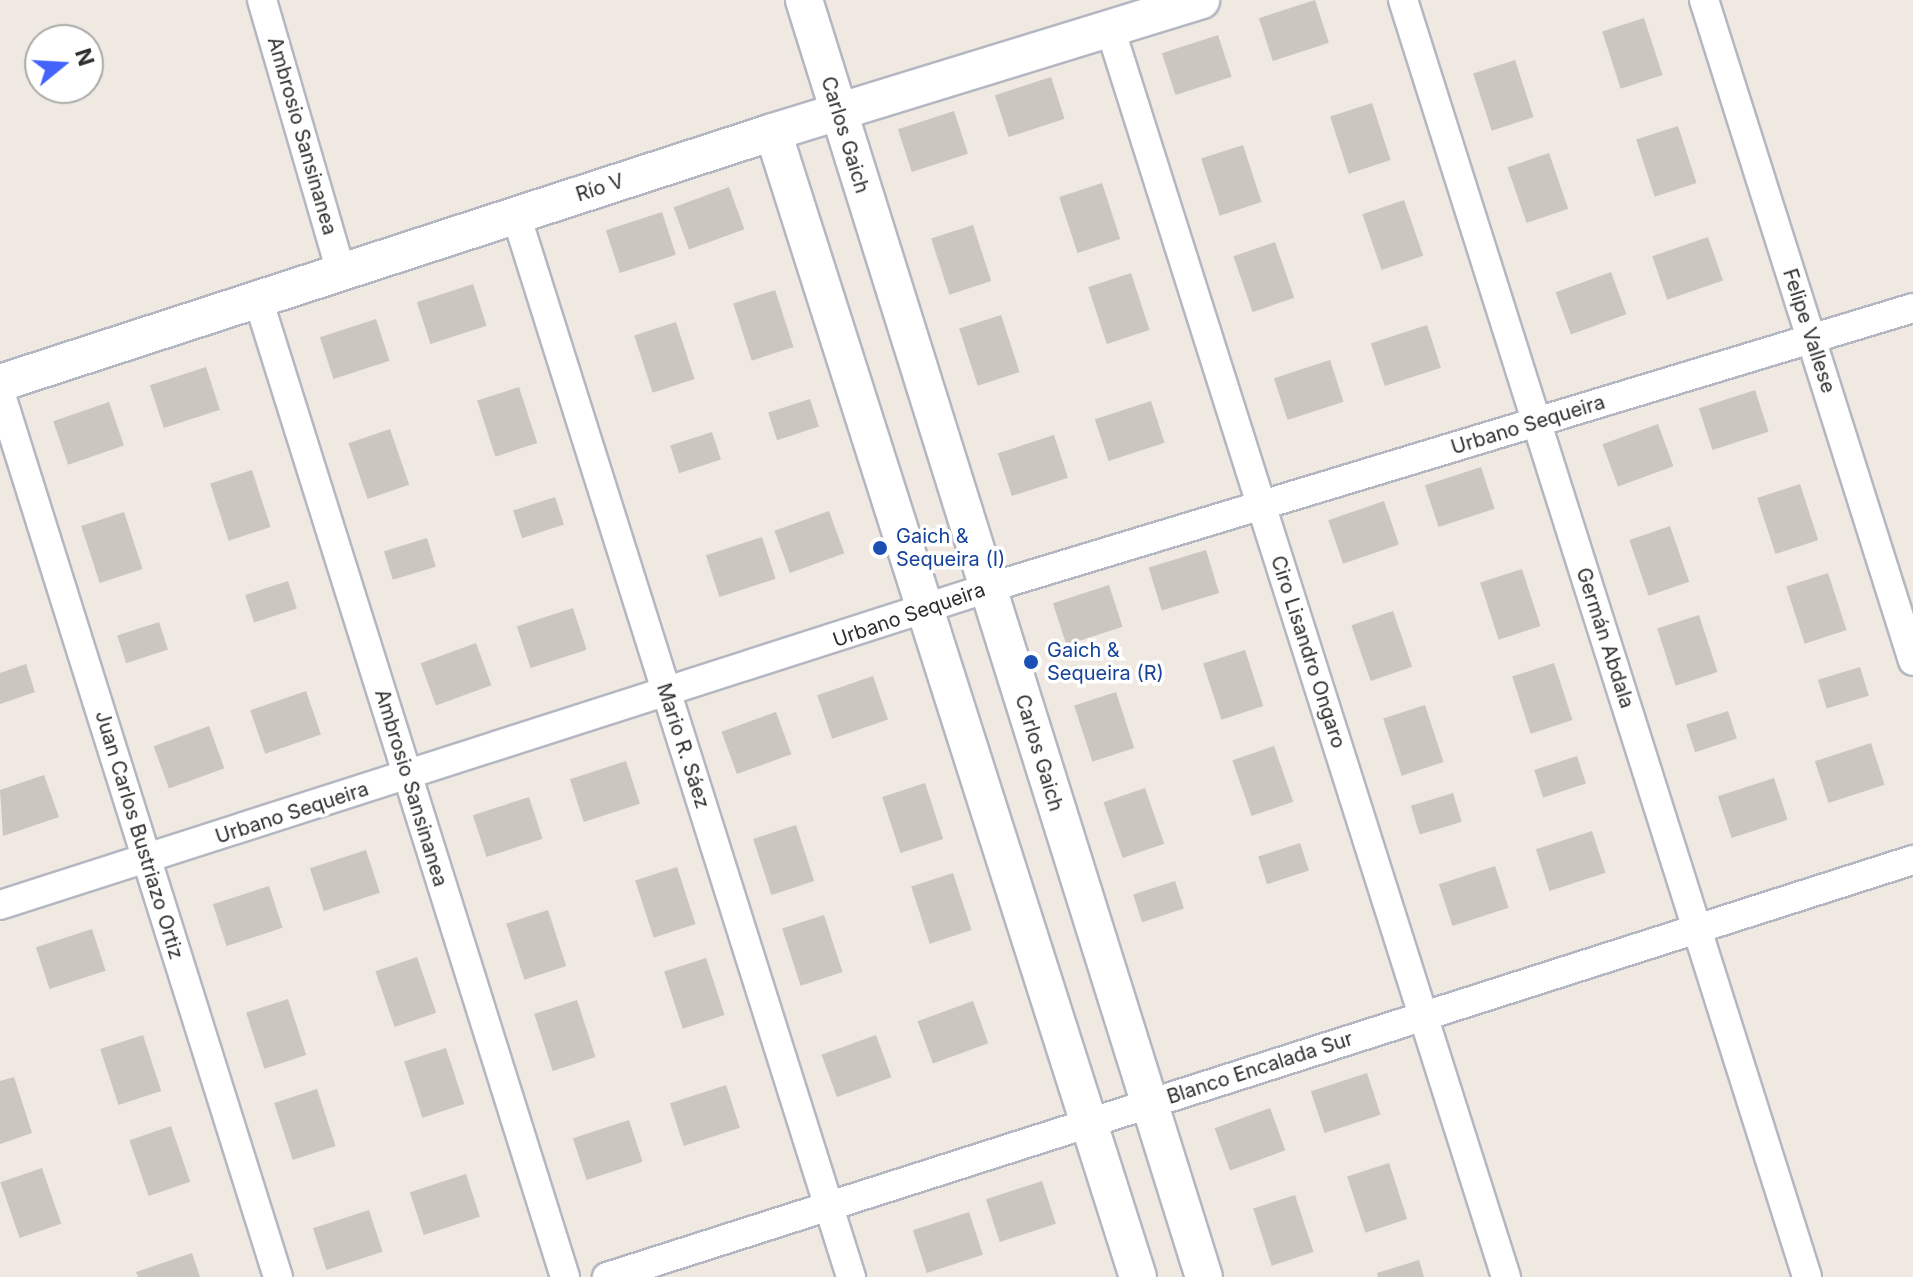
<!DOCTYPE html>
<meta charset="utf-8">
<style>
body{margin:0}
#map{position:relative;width:1913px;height:1277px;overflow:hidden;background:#efe9e1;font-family:Inter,sans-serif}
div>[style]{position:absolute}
.building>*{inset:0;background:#cbc7bf;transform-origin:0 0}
.roads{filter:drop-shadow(2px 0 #b4b7c1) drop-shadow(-2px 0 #b4b7c1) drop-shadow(0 2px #b4b7c1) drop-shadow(0 -2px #b4b7c1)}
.minor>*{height:28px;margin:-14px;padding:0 14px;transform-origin:14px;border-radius:14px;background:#fff}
.tertiary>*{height:36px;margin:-18px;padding:0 18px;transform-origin:18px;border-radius:18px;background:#fff}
.dots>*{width:22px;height:22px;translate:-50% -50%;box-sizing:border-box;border:4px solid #fff;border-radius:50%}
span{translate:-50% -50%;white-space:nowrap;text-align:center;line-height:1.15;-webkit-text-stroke:7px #fff;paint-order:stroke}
.street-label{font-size:20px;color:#2e2e2e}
.transit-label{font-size:20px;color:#164399}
.left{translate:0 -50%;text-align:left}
.north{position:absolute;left:24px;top:24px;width:80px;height:80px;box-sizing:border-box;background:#fff;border:2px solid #ababab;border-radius:50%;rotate:72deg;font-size:22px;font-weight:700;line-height:32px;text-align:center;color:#2e2e2e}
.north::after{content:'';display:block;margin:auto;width:28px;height:36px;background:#4264fb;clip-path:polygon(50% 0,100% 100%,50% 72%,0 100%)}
</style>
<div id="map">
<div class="building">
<i style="left:1315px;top:0;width:45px;height:59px;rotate:72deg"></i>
<i style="left:1644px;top:18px;width:60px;height:44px;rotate:72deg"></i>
<i style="left:1218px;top:35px;width:44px;height:59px;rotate:72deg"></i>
<i style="left:1515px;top:60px;width:60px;height:44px;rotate:72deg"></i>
<i style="left:1051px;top:77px;width:44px;height:59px;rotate:72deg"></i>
<i style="left:1372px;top:103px;width:60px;height:44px;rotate:72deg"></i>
<i style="left:954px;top:111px;width:45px;height:59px;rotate:72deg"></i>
<i style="left:1678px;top:126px;width:60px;height:44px;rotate:72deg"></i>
<i style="left:1243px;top:145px;width:60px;height:44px;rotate:72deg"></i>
<i style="left:1549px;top:153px;width:59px;height:44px;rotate:71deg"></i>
<i style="left:1102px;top:183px;width:59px;height:45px;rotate:72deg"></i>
<i style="left:729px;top:187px;width:45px;height:59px;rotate:70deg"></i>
<i style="left:1404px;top:200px;width:59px;height:44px;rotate:71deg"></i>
<i style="left:662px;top:212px;width:45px;height:59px;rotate:72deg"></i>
<i style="left:973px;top:225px;width:59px;height:44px;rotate:72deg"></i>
<i style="left:1708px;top:237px;width:46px;height:59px;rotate:71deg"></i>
<i style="left:1275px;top:242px;width:59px;height:44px;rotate:71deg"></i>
<i style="left:1611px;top:272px;width:45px;height:59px;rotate:70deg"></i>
<i style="left:1131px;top:273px;width:60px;height:45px;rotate:72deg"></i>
<i style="left:473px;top:284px;width:44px;height:59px;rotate:72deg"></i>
<i style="left:775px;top:290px;width:60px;height:44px;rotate:72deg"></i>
<i style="left:1001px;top:315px;width:60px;height:44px;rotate:72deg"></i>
<i style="left:376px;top:319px;width:44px;height:59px;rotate:72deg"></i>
<i style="left:676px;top:322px;width:60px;height:44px;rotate:72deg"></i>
<i style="left:1427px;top:325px;width:45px;height:59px;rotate:72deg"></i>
<i style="left:1330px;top:360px;width:44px;height:59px;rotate:72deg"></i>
<i style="left:206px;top:367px;width:45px;height:59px;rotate:72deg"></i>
<i style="left:519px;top:387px;width:59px;height:44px;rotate:72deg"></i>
<i style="left:1755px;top:390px;width:44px;height:59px;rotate:72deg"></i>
<i style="left:810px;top:399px;width:29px;height:44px;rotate:72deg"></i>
<i style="left:1151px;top:401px;width:44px;height:59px;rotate:72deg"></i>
<i style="left:109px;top:402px;width:46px;height:59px;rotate:71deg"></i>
<i style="left:1658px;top:424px;width:45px;height:59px;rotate:70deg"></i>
<i style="left:390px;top:429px;width:59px;height:44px;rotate:71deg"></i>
<i style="left:712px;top:432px;width:29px;height:44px;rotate:72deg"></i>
<i style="left:1054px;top:435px;width:45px;height:59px;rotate:72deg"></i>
<i style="left:1481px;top:467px;width:44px;height:59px;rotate:72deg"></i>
<i style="left:252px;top:470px;width:60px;height:44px;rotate:72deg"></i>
<i style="left:1800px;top:484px;width:59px;height:45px;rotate:72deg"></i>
<i style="left:555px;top:497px;width:29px;height:44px;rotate:72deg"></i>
<i style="left:1384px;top:501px;width:46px;height:59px;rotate:71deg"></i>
<i style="left:829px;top:511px;width:45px;height:58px;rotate:70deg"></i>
<i style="left:124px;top:512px;width:60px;height:45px;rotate:72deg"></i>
<i style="left:1670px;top:526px;width:59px;height:43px;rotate:71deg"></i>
<i style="left:762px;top:537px;width:44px;height:59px;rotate:72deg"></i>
<i style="left:427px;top:538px;width:30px;height:45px;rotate:73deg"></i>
<i style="left:1206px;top:550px;width:45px;height:60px;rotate:73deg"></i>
<i style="left:1522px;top:569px;width:60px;height:44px;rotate:72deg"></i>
<i style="left:1828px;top:573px;width:60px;height:44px;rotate:72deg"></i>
<i style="left:288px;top:581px;width:29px;height:45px;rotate:72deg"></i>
<i style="left:1109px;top:585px;width:44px;height:59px;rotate:72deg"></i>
<i style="left:573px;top:608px;width:44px;height:59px;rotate:72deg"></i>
<i style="left:1393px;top:611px;width:59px;height:44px;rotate:71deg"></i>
<i style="left:1699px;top:615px;width:60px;height:44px;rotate:72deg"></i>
<i style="left:159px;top:622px;width:29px;height:44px;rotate:72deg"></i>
<i style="left:476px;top:643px;width:45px;height:59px;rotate:70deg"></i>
<i style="left:1245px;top:650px;width:59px;height:44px;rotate:72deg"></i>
<i style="left:1554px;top:663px;width:60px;height:44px;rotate:72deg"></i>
<i style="clip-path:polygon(26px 664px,35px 692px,0 704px,0 673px)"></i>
<i style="left:1860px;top:667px;width:30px;height:44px;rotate:73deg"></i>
<i style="left:873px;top:676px;width:46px;height:59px;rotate:71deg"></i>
<i style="left:306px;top:691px;width:46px;height:59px;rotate:71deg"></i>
<i style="left:1116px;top:692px;width:59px;height:44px;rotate:72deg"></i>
<i style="left:1425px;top:705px;width:60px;height:44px;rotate:72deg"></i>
<i style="left:1728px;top:711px;width:29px;height:44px;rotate:72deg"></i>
<i style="left:776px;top:712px;width:45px;height:58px;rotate:70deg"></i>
<i style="left:209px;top:726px;width:45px;height:59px;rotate:70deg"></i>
<i style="left:1871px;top:743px;width:44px;height:59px;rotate:72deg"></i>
<i style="left:1274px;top:746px;width:59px;height:44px;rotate:71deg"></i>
<i style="left:1577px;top:756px;width:29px;height:45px;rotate:72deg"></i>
<i style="left:626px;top:761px;width:45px;height:59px;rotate:72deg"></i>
<i style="clip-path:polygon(44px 775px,59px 817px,3px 836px,0 790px)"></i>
<i style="left:1774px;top:778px;width:44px;height:59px;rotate:72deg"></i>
<i style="left:925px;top:783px;width:59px;height:45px;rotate:72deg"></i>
<i style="left:1145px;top:788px;width:59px;height:44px;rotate:71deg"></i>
<i style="left:1453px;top:793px;width:30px;height:44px;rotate:73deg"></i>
<i style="left:529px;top:797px;width:44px;height:59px;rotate:72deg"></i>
<i style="left:796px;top:825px;width:59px;height:45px;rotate:72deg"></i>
<i style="left:1592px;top:831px;width:44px;height:59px;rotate:72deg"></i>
<i style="left:1300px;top:843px;width:29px;height:44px;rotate:72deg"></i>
<i style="left:366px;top:850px;width:45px;height:59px;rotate:72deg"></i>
<i style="left:1495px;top:866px;width:44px;height:59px;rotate:72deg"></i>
<i style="left:677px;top:867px;width:60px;height:44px;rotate:72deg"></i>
<i style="left:953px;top:873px;width:60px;height:44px;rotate:72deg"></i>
<i style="left:1175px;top:881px;width:29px;height:44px;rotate:72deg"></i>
<i style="left:269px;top:886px;width:44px;height:59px;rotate:72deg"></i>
<i style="left:548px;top:910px;width:59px;height:44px;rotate:72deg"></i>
<i style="left:824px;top:915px;width:60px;height:44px;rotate:72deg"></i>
<i style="left:92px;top:929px;width:44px;height:59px;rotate:72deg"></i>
<i style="left:417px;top:957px;width:59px;height:44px;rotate:71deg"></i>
<i style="left:706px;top:958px;width:60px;height:44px;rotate:72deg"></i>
<i style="left:288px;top:999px;width:59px;height:44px;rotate:72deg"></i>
<i style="left:577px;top:1000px;width:60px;height:45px;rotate:72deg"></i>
<i style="left:973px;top:1001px;width:45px;height:59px;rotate:70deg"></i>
<i style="left:143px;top:1035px;width:59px;height:45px;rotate:72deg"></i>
<i style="left:876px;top:1035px;width:45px;height:58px;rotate:70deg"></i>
<i style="left:446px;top:1048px;width:59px;height:44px;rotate:72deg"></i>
<i style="left:1367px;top:1073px;width:44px;height:59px;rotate:72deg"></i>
<i style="clip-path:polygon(14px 1077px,32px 1133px,0 1144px,0 1081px)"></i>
<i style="left:726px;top:1085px;width:45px;height:59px;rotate:72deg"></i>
<i style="left:317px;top:1089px;width:60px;height:45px;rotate:72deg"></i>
<i style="left:1270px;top:1108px;width:45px;height:59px;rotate:70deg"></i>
<i style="left:629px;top:1120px;width:44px;height:59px;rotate:72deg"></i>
<i style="left:171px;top:1126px;width:59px;height:44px;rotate:71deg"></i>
<i style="left:1389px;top:1163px;width:59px;height:44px;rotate:72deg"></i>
<i style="left:42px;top:1168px;width:59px;height:44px;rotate:71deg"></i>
<i style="left:466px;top:1174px;width:45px;height:59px;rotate:72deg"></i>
<i style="left:1042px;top:1181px;width:45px;height:59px;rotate:72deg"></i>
<i style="left:1295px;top:1195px;width:60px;height:44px;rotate:72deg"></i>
<i style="left:369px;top:1210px;width:44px;height:59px;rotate:72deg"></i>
<i style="left:969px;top:1212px;width:45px;height:59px;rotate:72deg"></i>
<i style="clip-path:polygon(192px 1253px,200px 1277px,138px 1277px,136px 1272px)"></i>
<i style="clip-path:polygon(1419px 1260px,1424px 1277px,1378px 1277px,1377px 1273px)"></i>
</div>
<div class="roads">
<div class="minor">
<i style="left:262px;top:0;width:283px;rotate:73.8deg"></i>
<i style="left:1403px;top:0;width:1339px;rotate:72.44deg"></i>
<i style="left:1704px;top:0;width:693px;rotate:72.45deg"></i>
<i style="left:1110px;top:28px;width:1310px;rotate:72.41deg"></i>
<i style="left:516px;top:215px;width:1114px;rotate:72.49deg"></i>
<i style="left:258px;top:299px;width:1025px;rotate:72.57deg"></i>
<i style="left:0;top:392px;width:928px;rotate:72.56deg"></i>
<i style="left:0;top:905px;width:1038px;rotate:-17.79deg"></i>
<i style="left:988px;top:588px;width:966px;rotate:-16.84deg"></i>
<i style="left:607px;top:1277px;width:1371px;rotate:-17.71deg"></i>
</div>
<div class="tertiary">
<i style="left:804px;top:0;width:1338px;rotate:72.61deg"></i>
<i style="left:773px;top:132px;width:1202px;rotate:72.32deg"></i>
<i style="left:0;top:383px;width:813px;rotate:-17.99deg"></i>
<i style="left:773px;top:132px;width:448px;rotate:-17.1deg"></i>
</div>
</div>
<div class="dots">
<i style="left:880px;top:548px;background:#1a4fb4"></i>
<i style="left:1031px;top:662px;background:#1a4fb4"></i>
</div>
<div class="street-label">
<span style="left:845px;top:135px;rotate:73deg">Carlos Gaich</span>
<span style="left:302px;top:136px;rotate:74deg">Ambrosio Sansinanea</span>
<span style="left:600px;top:188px;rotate:-18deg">Río V</span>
<span style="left:1809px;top:331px;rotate:72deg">Felipe Vallese</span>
<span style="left:1528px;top:425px;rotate:-17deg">Urbano Sequeira</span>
<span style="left:909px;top:615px;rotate:-19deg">Urbano Sequeira</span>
<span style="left:1605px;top:638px;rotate:72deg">Germán Abdala</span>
<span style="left:1308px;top:652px;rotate:72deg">Ciro Lisandro Ongaro</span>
<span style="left:683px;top:746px;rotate:72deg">Mario R. Sáez</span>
<span style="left:1039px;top:753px;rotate:73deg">Carlos Gaich</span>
<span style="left:411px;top:788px;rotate:73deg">Ambrosio Sansinanea</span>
<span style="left:292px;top:813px;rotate:-18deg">Urbano Sequeira</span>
<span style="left:139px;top:835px;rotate:73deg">Juan Carlos Bustriazo Ortiz</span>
<span style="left:1260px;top:1068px;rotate:-18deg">Blanco Encalada Sur</span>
</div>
<div class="transit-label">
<span class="left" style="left:896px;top:548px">Gaich &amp;<br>Sequeira (I)</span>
<span class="left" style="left:1047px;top:662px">Gaich &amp;<br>Sequeira (R)</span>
</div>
<div class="north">N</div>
</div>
